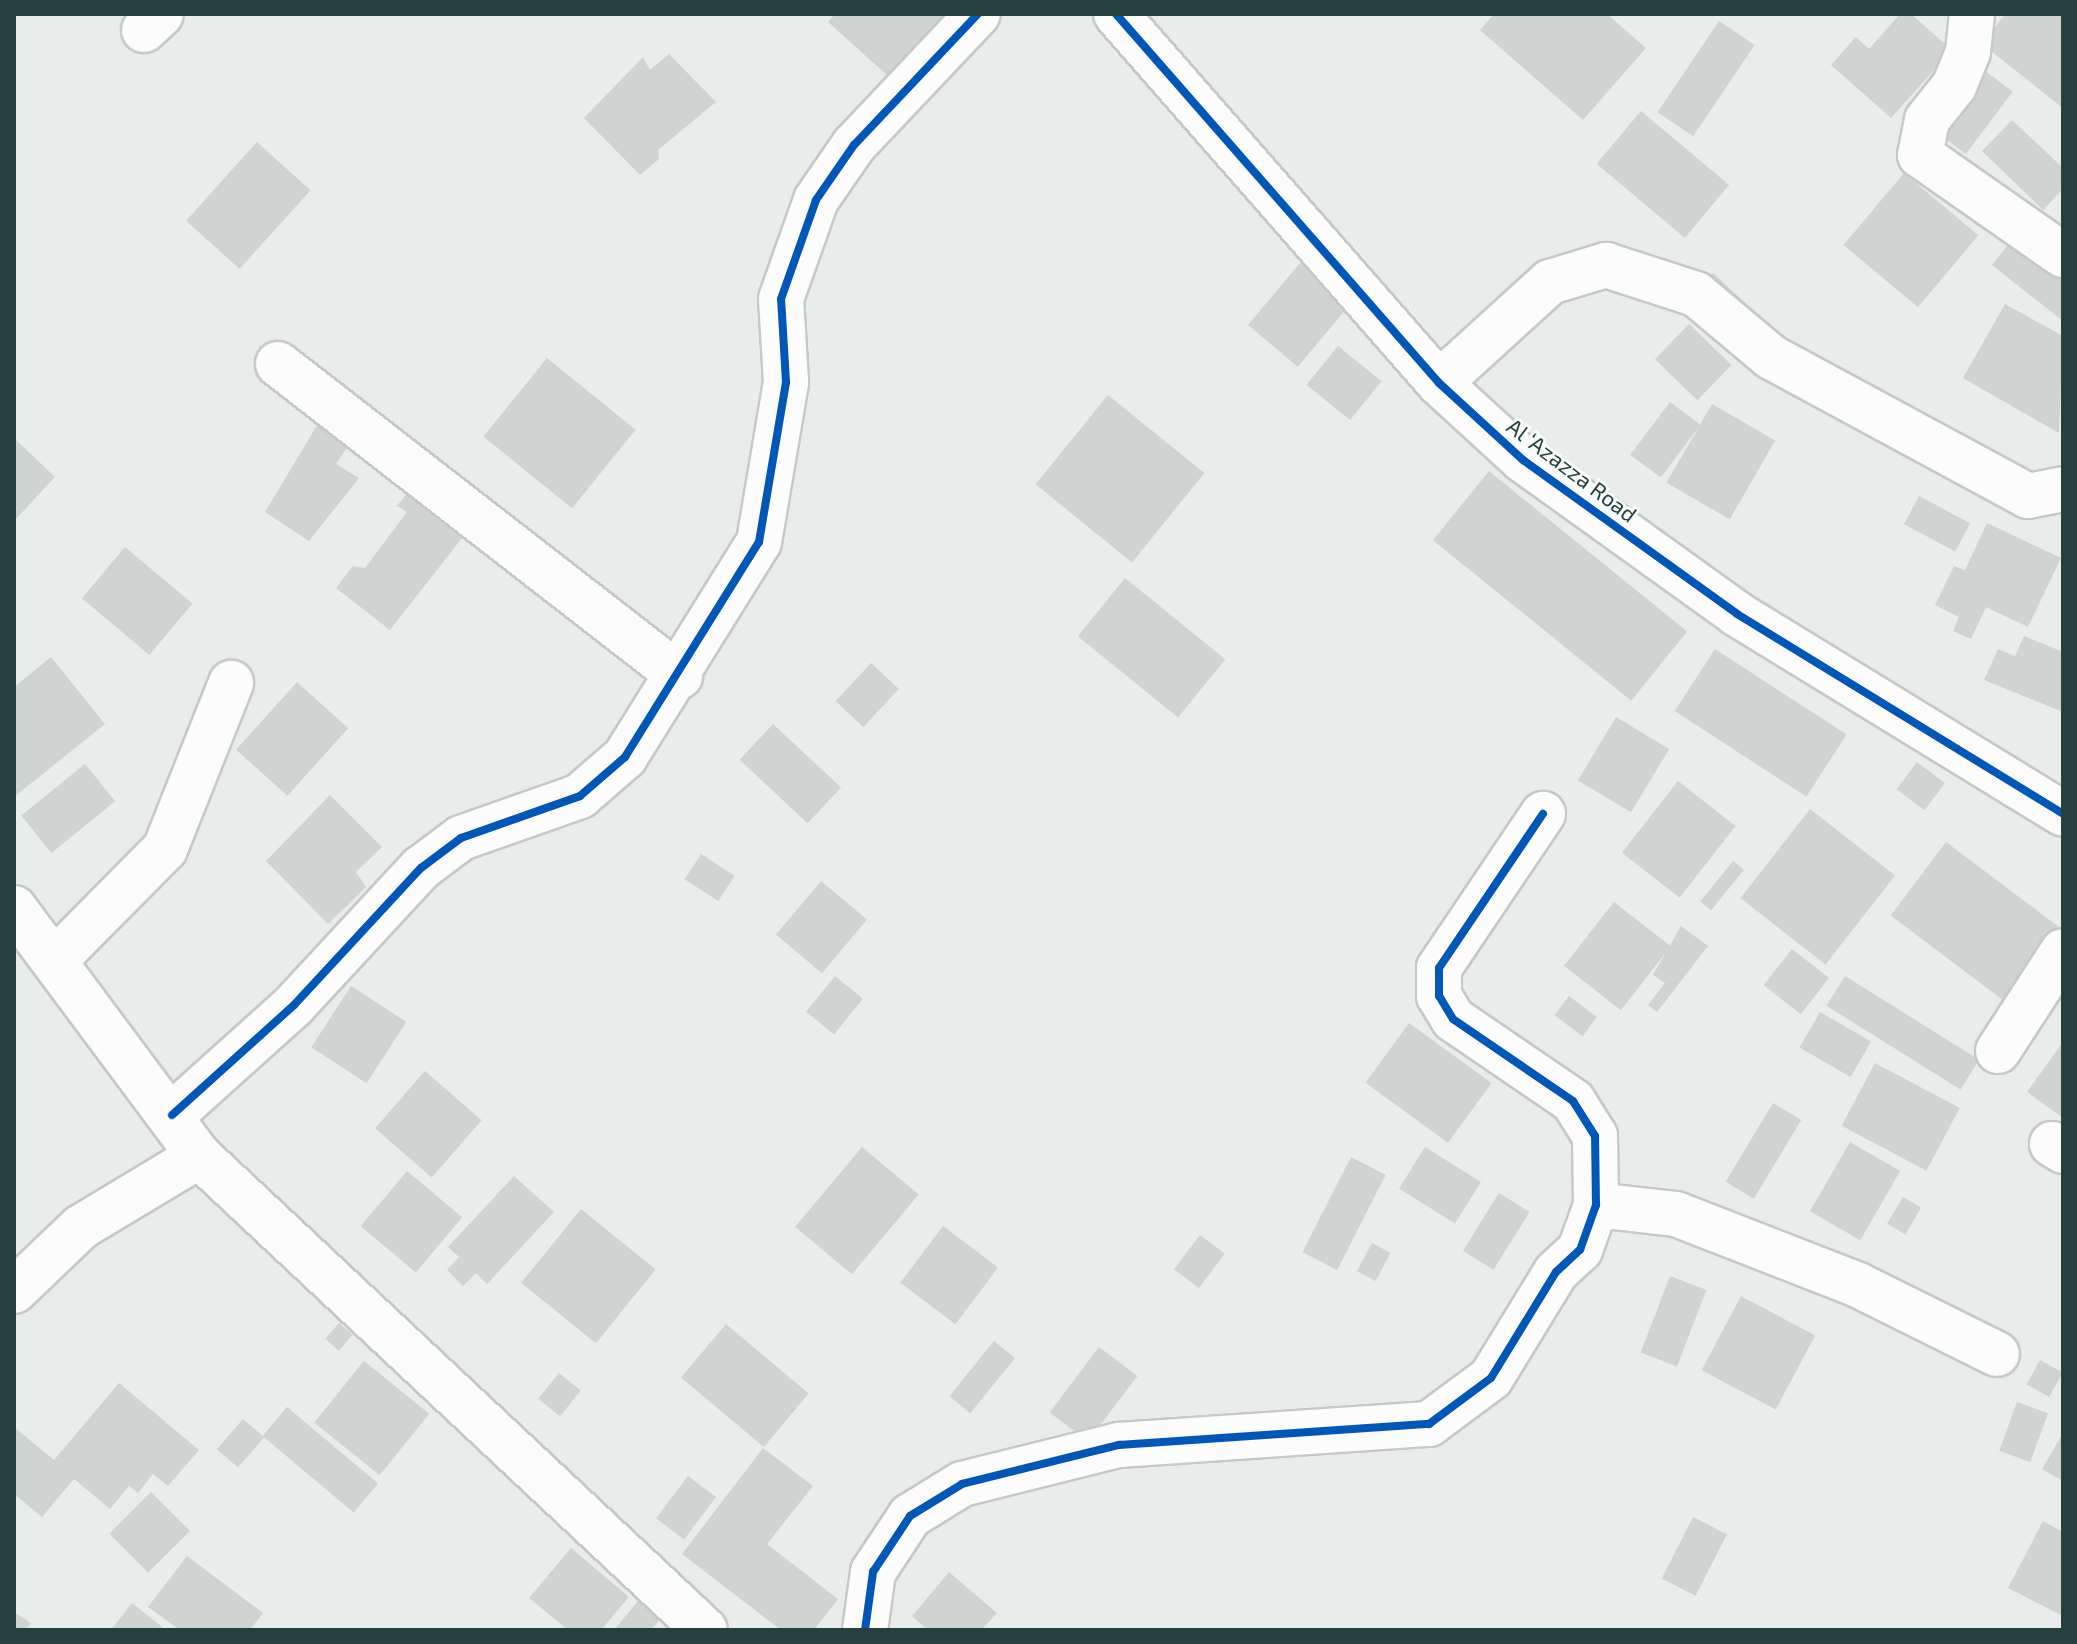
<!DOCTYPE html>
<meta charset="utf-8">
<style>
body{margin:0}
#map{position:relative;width:2077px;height:1644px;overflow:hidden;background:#e8eceb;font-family:"Exo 2",sans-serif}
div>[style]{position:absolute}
.building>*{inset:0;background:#cfd4d2;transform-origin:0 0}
.roads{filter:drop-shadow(2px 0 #c5c9c8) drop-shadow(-2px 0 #c5c9c8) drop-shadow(0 2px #c5c9c8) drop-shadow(0 -2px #c5c9c8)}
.minor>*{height:44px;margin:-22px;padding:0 22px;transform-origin:22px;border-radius:22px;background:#fcfcfc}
.cycleway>*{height:8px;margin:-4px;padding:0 4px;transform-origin:4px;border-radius:4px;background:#0057b8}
span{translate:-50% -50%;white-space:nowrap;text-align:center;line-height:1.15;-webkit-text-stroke:6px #f7fbf9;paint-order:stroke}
.street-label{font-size:22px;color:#26403d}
.frame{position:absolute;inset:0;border:16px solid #26403d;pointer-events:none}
</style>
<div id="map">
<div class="building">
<i style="clip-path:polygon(835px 14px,946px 14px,887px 75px,828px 22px)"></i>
<i style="clip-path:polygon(1494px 14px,1607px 14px,1646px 48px,1583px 120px,1480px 30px)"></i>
<i style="clip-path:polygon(1900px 14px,1911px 14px,1952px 50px,1891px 118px,1831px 65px,1856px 37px,1869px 49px)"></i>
<i style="clip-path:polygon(2005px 14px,2063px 14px,2063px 108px,1982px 44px)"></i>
<i style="left:1719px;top:21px;width:43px;height:110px;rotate:34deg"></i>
<i style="clip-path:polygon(669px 54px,716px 102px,658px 150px,659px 159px,640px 175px,584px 118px,643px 57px,650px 70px)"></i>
<i style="left:1984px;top:70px;width:36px;height:78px;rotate:37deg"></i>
<i style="left:1641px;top:111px;width:115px;height:69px;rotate:40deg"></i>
<i style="clip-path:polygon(2012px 120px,2063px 168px,2063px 189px,2043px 210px,1982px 151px)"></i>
<i style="left:257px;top:142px;width:72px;height:106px;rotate:42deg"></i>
<i style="left:1904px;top:173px;width:97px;height:94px;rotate:40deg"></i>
<i style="clip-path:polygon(2019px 231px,2063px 265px,2063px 321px,1992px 265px)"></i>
<i style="left:1300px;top:263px;width:65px;height:81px;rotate:40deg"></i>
<i style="left:1713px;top:273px;width:57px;height:22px;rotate:43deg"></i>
<i style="clip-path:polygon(2005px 304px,2063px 336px,2059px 433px,1963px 378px)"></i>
<i style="left:1689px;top:324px;width:59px;height:49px;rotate:44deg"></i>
<i style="left:1338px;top:346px;width:56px;height:50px;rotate:39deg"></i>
<i style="left:547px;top:358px;width:114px;height:101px;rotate:39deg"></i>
<i style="left:1108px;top:395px;width:124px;height:115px;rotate:39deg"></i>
<i style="left:1670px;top:402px;width:38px;height:66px;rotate:37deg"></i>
<i style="left:1712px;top:404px;width:73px;height:91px;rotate:30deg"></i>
<i style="clip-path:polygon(322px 417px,352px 440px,336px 464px,359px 478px,309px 541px,265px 512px)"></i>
<i style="clip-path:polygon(14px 438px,55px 477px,14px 521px)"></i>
<i style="left:1489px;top:471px;width:255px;height:89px;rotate:39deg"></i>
<i style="clip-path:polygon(414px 485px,469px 529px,390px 630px,336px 588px,353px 566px,365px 568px,407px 512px,397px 506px)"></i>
<i style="left:1919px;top:496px;width:58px;height:32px;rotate:28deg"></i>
<i style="clip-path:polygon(1987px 523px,2061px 558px,2028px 627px,1986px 607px,1971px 639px,1953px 631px,1959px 617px,1935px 605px,1954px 566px,1965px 570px)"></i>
<i style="left:125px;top:547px;width:88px;height:67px;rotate:40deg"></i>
<i style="left:1125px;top:578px;width:129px;height:75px;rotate:39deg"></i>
<i style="clip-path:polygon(2024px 636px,2063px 652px,2063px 712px,1984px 680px,1998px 649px,2015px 656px)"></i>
<i style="left:1715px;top:649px;width:157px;height:74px;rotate:33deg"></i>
<i style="clip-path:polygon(51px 657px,105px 724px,14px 797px,14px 687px)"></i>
<i style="left:871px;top:663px;width:38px;height:52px;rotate:43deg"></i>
<i style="left:297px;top:682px;width:69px;height:91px;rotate:42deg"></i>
<i style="left:1616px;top:717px;width:62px;height:74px;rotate:31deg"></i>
<i style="left:773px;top:724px;width:93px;height:49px;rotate:43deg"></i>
<i style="left:1917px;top:762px;width:35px;height:34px;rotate:37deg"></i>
<i style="left:85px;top:764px;width:48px;height:82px;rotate:51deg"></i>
<i style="left:1678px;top:781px;width:73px;height:91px;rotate:38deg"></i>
<i style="clip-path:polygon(330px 795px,382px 847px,356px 872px,366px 887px,328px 924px,266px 861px)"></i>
<i style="left:1810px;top:809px;width:108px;height:113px;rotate:38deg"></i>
<i style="left:1946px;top:842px;width:145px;height:92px;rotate:37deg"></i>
<i style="left:701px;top:854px;width:40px;height:30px;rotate:33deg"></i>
<i style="left:1733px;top:861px;width:14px;height:52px;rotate:39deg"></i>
<i style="left:821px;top:881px;width:60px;height:70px;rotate:40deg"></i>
<i style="left:1614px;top:902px;width:72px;height:81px;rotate:38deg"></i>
<i style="clip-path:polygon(1681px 926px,1708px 946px,1657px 1012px,1648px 1005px,1665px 983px,1653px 975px)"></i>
<i style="left:1792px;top:949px;width:47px;height:46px;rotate:38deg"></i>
<i style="left:835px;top:976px;width:36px;height:46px;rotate:39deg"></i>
<i style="left:1845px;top:976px;width:158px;height:35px;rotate:32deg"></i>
<i style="left:351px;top:986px;width:66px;height:73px;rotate:33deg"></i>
<i style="left:1569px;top:996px;width:35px;height:24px;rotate:37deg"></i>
<i style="left:1820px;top:1012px;width:59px;height:41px;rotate:30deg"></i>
<i style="left:1409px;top:1023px;width:102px;height:74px;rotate:36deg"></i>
<i style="clip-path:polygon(2063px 1042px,2063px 1118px,2027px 1092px)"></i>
<i style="left:1875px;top:1063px;width:96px;height:71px;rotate:28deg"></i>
<i style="left:425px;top:1071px;width:75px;height:76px;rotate:41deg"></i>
<i style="left:1773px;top:1103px;width:33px;height:92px;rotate:31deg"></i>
<i style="left:1850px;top:1142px;width:58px;height:80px;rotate:30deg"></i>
<i style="left:862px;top:1147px;width:74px;height:104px;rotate:40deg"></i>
<i style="left:1425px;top:1147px;width:66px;height:49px;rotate:32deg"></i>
<i style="left:1351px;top:1157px;width:39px;height:107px;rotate:27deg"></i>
<i style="left:407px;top:1171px;width:72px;height:72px;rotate:40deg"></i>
<i style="clip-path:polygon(514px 1176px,554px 1212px,487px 1284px,476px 1273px,463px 1286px,447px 1270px,459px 1257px,448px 1247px)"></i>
<i style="left:1499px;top:1193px;width:36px;height:68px;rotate:32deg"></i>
<i style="left:1903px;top:1197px;width:21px;height:31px;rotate:31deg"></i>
<i style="left:581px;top:1209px;width:96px;height:95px;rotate:39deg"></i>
<i style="left:943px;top:1226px;width:69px;height:71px;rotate:37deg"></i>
<i style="left:1200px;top:1235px;width:31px;height:43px;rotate:37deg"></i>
<i style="left:1372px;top:1243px;width:21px;height:32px;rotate:28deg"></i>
<i style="left:1670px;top:1276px;width:39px;height:82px;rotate:21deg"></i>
<i style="left:1741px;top:1296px;width:84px;height:84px;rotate:28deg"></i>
<i style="left:339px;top:1323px;width:18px;height:21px;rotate:41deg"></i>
<i style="left:726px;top:1324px;width:108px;height:70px;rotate:40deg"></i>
<i style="left:994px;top:1341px;width:27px;height:71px;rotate:39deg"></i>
<i style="left:1099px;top:1347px;width:48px;height:82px;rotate:37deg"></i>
<i style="left:2040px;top:1360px;width:26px;height:28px;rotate:29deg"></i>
<i style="left:364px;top:1361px;width:84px;height:79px;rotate:39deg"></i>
<i style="left:559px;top:1373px;width:28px;height:33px;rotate:39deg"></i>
<i style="clip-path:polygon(119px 1383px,199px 1450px,168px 1486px,153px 1474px,138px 1493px,129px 1486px,110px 1509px,74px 1479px,42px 1517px,14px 1494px,14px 1427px,54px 1460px)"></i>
<i style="left:2017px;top:1402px;width:33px;height:52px;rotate:20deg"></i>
<i style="left:287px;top:1407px;width:119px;height:38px;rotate:40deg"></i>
<i style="left:243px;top:1419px;width:28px;height:40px;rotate:41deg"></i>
<i style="clip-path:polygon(2063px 1433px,2063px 1481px,2042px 1469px)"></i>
<i style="clip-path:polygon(763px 1448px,813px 1486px,767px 1544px,838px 1599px,814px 1630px,781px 1630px,682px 1554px)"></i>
<i style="left:688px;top:1476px;width:35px;height:53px;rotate:37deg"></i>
<i style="left:151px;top:1492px;width:55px;height:59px;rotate:45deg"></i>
<i style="left:1693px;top:1517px;width:38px;height:69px;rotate:27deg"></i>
<i style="clip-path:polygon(2043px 1521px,2063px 1532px,2063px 1616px,2008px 1588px)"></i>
<i style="clip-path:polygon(571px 1548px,629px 1597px,601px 1630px,568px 1630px,529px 1598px)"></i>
<i style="clip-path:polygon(187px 1556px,263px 1613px,250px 1630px,180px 1630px,148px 1607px)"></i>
<i style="clip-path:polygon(949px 1572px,997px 1613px,981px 1630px,928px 1630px,912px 1616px)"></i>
<i style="clip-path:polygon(639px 1600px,661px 1618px,651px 1630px,614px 1630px)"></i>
<i style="clip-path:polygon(132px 1603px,166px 1630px,111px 1630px)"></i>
<i style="clip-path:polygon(14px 1612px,31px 1623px,26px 1630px,14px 1630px)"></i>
</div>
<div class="roads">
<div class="minor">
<i style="left:1116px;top:14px;width:490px;rotate:48.8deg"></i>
<i style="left:1439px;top:383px;width:114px;rotate:42.5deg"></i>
<i style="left:1523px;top:460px;width:264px;rotate:35.7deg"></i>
<i style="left:1737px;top:614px;width:382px;rotate:31.5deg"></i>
<i style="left:1972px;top:14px;width:38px;rotate:96deg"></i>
<i style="left:1968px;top:52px;width:37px;rotate:112deg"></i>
<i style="left:1954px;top:86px;width:43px;rotate:128.5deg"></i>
<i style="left:1927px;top:120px;width:36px;rotate:101deg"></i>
<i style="left:1920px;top:155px;width:174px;rotate:35deg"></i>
<i style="left:144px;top:30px;width:23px;rotate:-43deg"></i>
<i style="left:278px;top:364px;width:509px;rotate:37.82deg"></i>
<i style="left:1439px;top:383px;width:150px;rotate:-42.3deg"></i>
<i style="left:1550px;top:282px;width:59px;rotate:-16.9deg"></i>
<i style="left:1606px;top:265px;width:95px;rotate:17.9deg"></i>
<i style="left:1696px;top:294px;width:98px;rotate:40deg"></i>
<i style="left:1771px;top:357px;width:292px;rotate:28.4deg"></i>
<i style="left:2028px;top:496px;width:36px;rotate:-11deg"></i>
<i style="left:14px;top:908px;width:309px;rotate:53.3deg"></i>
<i style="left:199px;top:1156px;width:693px;rotate:43.13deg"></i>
<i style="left:54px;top:961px;width:158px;rotate:-45.3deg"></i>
<i style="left:165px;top:849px;width:179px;rotate:-68.3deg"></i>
<i style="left:1998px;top:1051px;width:119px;rotate:-57deg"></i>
<i style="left:172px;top:1115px;width:164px;rotate:-42deg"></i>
<i style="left:294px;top:1005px;width:187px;rotate:-47.2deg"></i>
<i style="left:421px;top:868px;width:50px;rotate:-36.9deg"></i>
<i style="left:461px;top:838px;width:126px;rotate:-19.4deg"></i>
<i style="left:580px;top:796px;width:60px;rotate:-40.9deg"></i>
<i style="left:625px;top:757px;width:253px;rotate:-58.1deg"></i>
<i style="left:759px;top:542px;width:162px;rotate:-80.4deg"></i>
<i style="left:786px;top:382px;width:83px;rotate:-93.4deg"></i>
<i style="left:781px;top:299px;width:105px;rotate:-70.5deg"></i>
<i style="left:816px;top:200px;width:67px;rotate:-55.4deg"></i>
<i style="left:854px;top:145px;width:180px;rotate:-46.6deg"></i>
<i style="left:2052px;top:1144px;width:13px;rotate:32deg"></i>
<i style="left:1596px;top:1205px;width:81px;rotate:6.4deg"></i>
<i style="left:1676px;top:1214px;width:195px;rotate:21.3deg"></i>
<i style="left:1858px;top:1285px;width:155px;rotate:26.4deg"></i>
<i style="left:14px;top:1291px;width:93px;rotate:-43.7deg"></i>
<i style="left:81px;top:1227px;width:138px;rotate:-31deg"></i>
<i style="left:865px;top:1630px;width:59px;rotate:-82.1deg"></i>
<i style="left:873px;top:1572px;width:67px;rotate:-56.5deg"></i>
<i style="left:910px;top:1516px;width:61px;rotate:-31.6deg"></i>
<i style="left:962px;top:1484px;width:162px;rotate:-14deg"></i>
<i style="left:1119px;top:1445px;width:311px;rotate:-3.9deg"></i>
<i style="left:1429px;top:1424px;width:77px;rotate:-36.6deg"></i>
<i style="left:1491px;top:1378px;width:124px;rotate:-58.5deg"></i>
<i style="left:1556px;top:1272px;width:33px;rotate:-43deg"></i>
<i style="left:1580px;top:1250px;width:48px;rotate:-70.4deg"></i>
<i style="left:1596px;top:1205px;width:69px;rotate:-90.8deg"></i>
<i style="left:1595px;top:1136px;width:41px;rotate:-122.2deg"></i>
<i style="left:1573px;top:1101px;width:145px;rotate:-145.7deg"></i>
<i style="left:1453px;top:1019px;width:27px;rotate:-121deg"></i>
<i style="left:1439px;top:996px;width:28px;rotate:-90deg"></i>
<i style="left:1439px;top:968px;width:186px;rotate:-56deg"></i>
</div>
</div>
<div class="cycleway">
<i style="left:1116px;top:14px;width:490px;rotate:48.8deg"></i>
<i style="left:1439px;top:383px;width:114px;rotate:42.5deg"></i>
<i style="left:1523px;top:460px;width:264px;rotate:35.7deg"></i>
<i style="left:1737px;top:614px;width:382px;rotate:31.5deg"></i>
<i style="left:172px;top:1115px;width:164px;rotate:-42deg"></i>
<i style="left:294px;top:1005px;width:187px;rotate:-47.2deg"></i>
<i style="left:421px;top:868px;width:50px;rotate:-36.9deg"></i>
<i style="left:461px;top:838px;width:126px;rotate:-19.4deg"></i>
<i style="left:580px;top:796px;width:60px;rotate:-40.9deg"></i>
<i style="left:625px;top:757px;width:253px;rotate:-58.1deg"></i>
<i style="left:759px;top:542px;width:162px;rotate:-80.4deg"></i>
<i style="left:786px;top:382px;width:83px;rotate:-93.4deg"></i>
<i style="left:781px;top:299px;width:105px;rotate:-70.5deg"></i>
<i style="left:816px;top:200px;width:67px;rotate:-55.4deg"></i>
<i style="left:854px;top:145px;width:180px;rotate:-46.6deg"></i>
<i style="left:865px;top:1630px;width:59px;rotate:-82.1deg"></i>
<i style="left:873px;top:1572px;width:67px;rotate:-56.5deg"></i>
<i style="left:910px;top:1516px;width:61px;rotate:-31.6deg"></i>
<i style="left:962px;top:1484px;width:162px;rotate:-14deg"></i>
<i style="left:1119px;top:1445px;width:311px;rotate:-3.9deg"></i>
<i style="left:1429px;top:1424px;width:77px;rotate:-36.6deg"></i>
<i style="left:1491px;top:1378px;width:124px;rotate:-58.5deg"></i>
<i style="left:1556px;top:1272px;width:33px;rotate:-43deg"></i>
<i style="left:1580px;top:1250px;width:48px;rotate:-70.4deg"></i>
<i style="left:1596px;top:1205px;width:69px;rotate:-90.8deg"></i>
<i style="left:1595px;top:1136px;width:41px;rotate:-122.2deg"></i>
<i style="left:1573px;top:1101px;width:145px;rotate:-145.7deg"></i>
<i style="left:1453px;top:1019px;width:27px;rotate:-121deg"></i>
<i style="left:1439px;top:996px;width:28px;rotate:-90deg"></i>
<i style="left:1439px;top:968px;width:186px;rotate:-56deg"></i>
</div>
<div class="street-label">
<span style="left:1572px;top:470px;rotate:37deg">Al ‘Azazza Road</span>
</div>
<div class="frame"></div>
</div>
